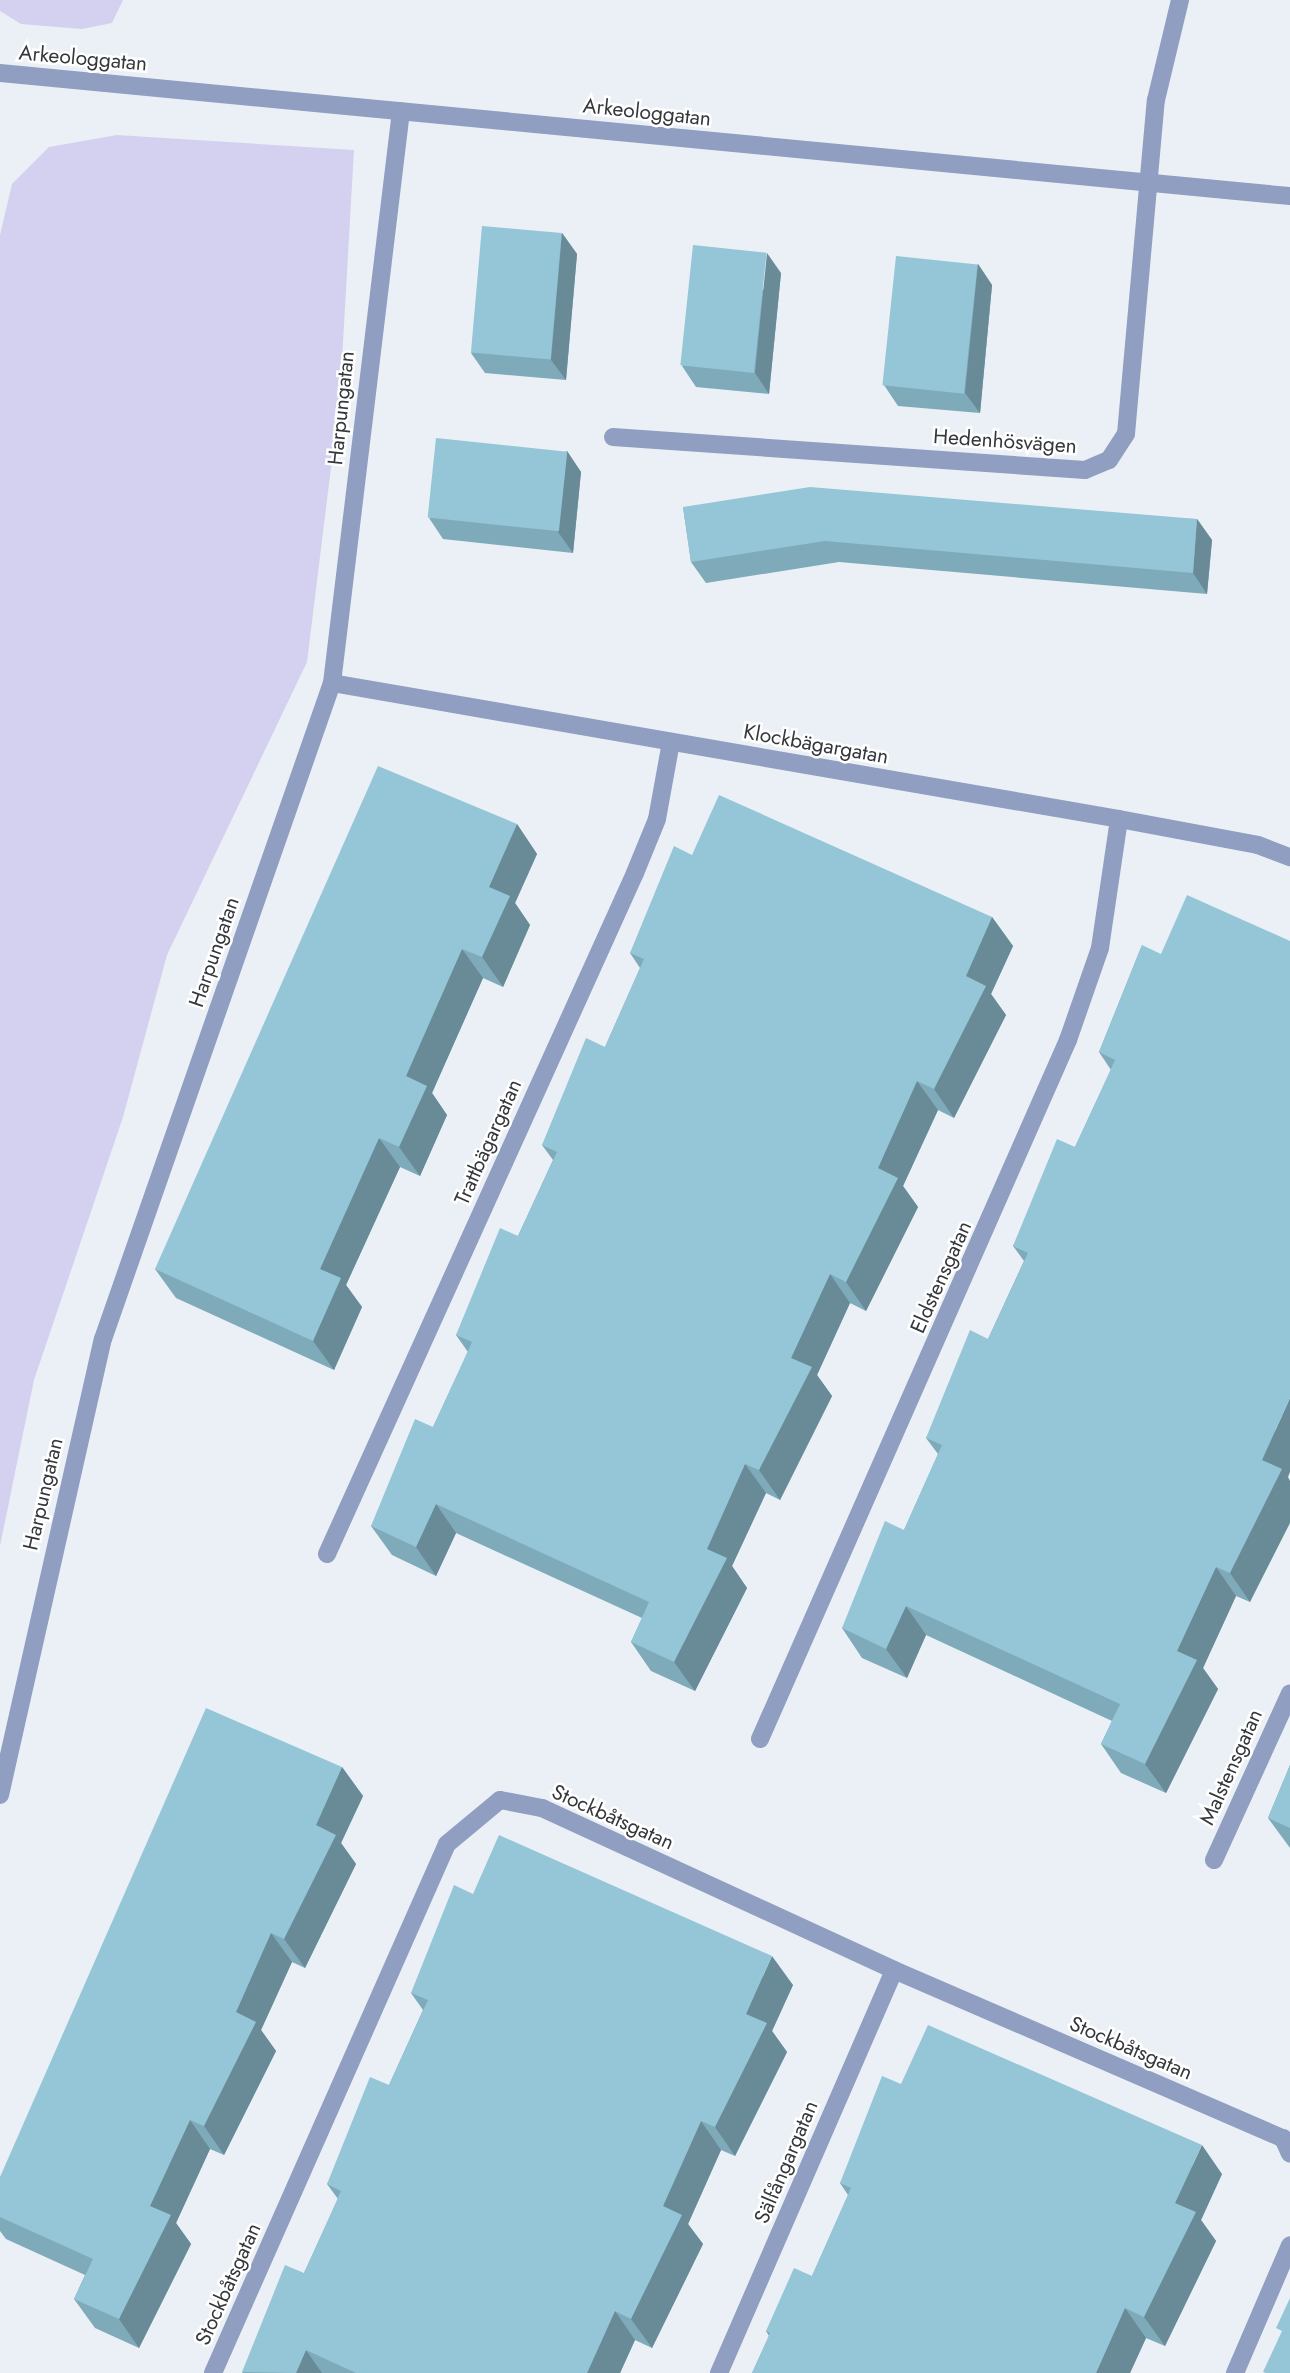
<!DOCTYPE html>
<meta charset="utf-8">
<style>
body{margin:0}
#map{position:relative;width:1290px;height:2373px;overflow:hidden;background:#eaf0f6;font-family:Jost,sans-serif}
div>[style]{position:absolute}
.green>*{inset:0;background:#d3d1ef}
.minor>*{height:18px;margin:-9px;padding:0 9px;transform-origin:9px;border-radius:9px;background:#8f9ec1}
.wall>*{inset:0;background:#7faaba}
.shaded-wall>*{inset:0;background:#688b97}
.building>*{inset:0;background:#94c6d8;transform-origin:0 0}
span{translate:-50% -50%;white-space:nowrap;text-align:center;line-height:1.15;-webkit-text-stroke:5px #fff;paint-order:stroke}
.street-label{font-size:21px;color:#35383a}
</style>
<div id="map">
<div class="green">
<i style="clip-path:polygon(0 0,123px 0,112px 23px,82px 29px,21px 24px,0 11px)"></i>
<i style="clip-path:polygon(117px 135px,354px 150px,340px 395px,307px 662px,167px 955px,123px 1117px,34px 1380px,0 1546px,0 235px,12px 184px,49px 147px)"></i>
</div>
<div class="minor">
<i style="left:0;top:73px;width:1296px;rotate:5.45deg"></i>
<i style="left:613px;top:437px;width:473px;rotate:4deg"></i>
<i style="left:1085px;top:470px;width:26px;rotate:-23deg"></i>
<i style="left:1109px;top:460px;width:31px;rotate:-57deg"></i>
<i style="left:1126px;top:434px;width:335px;rotate:-84.9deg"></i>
<i style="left:1156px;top:100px;width:103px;rotate:-76.5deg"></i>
<i style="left:332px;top:683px;width:799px;rotate:9.8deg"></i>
<i style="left:1119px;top:819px;width:141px;rotate:10.6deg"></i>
<i style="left:1258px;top:845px;width:34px;rotate:21deg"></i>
<i style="left:327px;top:1554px;width:747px;rotate:-65.66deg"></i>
<i style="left:635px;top:873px;width:58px;rotate:-67.8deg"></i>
<i style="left:657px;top:819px;width:78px;rotate:-79.7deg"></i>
<i style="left:760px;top:1739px;width:764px;rotate:-66.22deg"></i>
<i style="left:1068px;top:1040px;width:97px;rotate:-70.8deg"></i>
<i style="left:1100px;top:948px;width:130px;rotate:-81.6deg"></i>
<i style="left:0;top:1795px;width:467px;rotate:-77.3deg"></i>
<i style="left:103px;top:1339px;width:695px;rotate:-70.76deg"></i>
<i style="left:332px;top:683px;width:576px;rotate:-83.12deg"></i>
<i style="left:1214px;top:1860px;width:183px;rotate:-65.5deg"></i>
<i style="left:213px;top:2373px;width:578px;rotate:-66.14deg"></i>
<i style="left:447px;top:1844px;width:69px;rotate:-39.7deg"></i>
<i style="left:500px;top:1800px;width:43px;rotate:10.8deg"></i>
<i style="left:542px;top:1808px;width:387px;rotate:24.7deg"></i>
<i style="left:894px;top:1970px;width:424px;rotate:23.4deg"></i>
<i style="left:1283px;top:2138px;width:17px;rotate:66deg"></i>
<i style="left:719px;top:2373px;width:439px;rotate:-66.5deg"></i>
<i style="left:1235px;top:2373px;width:139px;rotate:-66.7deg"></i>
</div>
<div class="wall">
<i style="clip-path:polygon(562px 233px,577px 254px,566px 380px,485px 373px,471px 353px)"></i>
<i style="clip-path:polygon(978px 264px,992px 285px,980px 413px,898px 406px,884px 385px)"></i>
<i style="clip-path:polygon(781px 273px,769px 394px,696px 387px,682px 366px)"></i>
<i style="clip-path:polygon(567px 451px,581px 472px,573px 553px,443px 539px,429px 518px)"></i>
<i style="clip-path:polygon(683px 507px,1197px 519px,1212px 540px,1207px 594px,839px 562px,706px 583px,691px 562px)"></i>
<i style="clip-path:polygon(517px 824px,537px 854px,515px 903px,530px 925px,503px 987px,483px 978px,432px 1093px,447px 1115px,420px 1176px,400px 1167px,346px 1285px,362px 1307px,334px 1370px,176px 1298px,155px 1269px)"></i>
<i style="clip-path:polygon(692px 855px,992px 917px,1013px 946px,991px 994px,1006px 1015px,954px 1118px,938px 1110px,903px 1186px,918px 1207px,866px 1311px,850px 1303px,817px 1375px,832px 1396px,780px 1500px,766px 1493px,732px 1566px,747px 1588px,695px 1691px,651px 1671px,631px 1642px,642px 1618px,456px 1533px,436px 1576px,392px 1555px,371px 1526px,433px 1427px,468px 1352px,456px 1335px,518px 1236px,553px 1160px,542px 1145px,605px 1047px,640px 968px,630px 953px)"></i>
<i style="clip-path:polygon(1142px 945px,1288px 1477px,1250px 1602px,1236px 1596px,1203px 1668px,1218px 1689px,1166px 1793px,1121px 1773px,1101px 1744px,1112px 1721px,926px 1635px,907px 1678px,862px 1658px,842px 1628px,904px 1530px,938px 1454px,926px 1438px,988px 1339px,1024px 1261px,1013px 1246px,1075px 1147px,1111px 1070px,1099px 1052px)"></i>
<i style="clip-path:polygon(1290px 1765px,1290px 1848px,1268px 1818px)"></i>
<i style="clip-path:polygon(342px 1767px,363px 1796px,341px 1843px,356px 1864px,305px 1968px,292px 1962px,261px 2030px,276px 2051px,224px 2155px,210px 2149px,176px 2223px,191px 2244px,139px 2348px,95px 2328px,74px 2299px,85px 2275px,6px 2239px,0 2231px,0 2177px)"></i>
<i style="clip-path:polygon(473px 1894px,793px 1985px,772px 2031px,787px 2052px,735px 2156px,721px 2150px,688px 2224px,703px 2244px,652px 2348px,635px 2340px,620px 2373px,242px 2373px,304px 2273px,338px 2199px,327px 2184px,389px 2085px,423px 2010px,411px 1993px)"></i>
<i style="clip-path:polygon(901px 2084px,1222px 2174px,1201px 2220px,1216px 2241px,1165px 2346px,1146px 2338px,1130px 2373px,752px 2373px,769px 2336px,766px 2331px,812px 2276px,848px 2195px,840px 2183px)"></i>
</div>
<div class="shaded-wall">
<i style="clip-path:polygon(562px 233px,577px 254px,566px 380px,551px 360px)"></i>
<i style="clip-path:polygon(767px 253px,781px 273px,769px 394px,755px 373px)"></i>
<i style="clip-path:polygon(978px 264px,992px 285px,980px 413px,965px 393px)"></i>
<i style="clip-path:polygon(567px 451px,581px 472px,573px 553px,558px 532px)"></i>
<i style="clip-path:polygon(1197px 519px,1212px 540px,1207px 594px,1193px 573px)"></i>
<i style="clip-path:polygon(517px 824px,537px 854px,515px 903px,530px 925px,503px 987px,482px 957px,489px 887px)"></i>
<i style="clip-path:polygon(992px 917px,1013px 946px,991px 994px,1006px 1015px,954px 1118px,934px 1089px,966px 976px)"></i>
<i style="clip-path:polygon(462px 949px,483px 978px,432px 1093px,447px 1115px,420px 1176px,399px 1147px,406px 1076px)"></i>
<i style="clip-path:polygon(917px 1081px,938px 1110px,903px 1186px,918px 1207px,866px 1311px,846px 1282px,878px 1168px)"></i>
<i style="clip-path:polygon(379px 1138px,400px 1167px,346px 1285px,362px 1307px,334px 1370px,313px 1341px,320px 1269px)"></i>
<i style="clip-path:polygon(830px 1274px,850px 1303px,817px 1375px,832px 1396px,780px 1500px,759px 1470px,791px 1358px)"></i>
<i style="clip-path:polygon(1290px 1398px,1290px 1472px,1288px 1477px,1290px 1481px,1290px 1523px,1250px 1602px,1230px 1573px,1262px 1460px)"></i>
<i style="clip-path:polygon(745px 1464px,766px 1493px,732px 1566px,747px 1588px,695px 1691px,674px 1662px,707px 1549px)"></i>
<i style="clip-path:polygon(436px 1504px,456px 1533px,436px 1576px,416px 1547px)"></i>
<i style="clip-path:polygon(1216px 1567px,1236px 1596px,1203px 1668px,1218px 1689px,1166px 1793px,1145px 1764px,1177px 1651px)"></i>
<i style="clip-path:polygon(906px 1606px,926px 1635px,907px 1678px,886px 1649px)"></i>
<i style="clip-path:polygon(342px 1767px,363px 1796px,341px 1843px,356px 1864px,305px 1968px,284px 1939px,316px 1825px)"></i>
<i style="clip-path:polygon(271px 1933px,292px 1962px,261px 2030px,276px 2051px,224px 2155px,204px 2126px,236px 2012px)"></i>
<i style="clip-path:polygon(772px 1956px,793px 1985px,772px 2031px,787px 2052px,735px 2156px,715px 2127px,746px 2014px)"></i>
<i style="clip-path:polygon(190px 2120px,210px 2149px,176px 2223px,191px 2244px,139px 2348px,119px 2319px,150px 2206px)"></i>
<i style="clip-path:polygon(701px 2121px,721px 2150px,688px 2224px,703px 2244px,652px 2348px,631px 2319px,663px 2206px)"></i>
<i style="clip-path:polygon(1202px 2145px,1222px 2174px,1201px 2220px,1216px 2241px,1165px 2346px,1144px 2317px,1175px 2203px)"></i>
<i style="clip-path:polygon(1125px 2308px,1146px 2338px,1130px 2373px,1096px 2373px)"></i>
<i style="clip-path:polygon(615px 2311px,635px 2340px,620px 2373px,587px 2373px)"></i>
<i style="clip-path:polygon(306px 2350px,322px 2373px,296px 2373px)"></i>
</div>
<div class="building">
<i style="left:482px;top:226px;width:80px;height:127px;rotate:5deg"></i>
<i style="left:693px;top:245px;width:74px;height:121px;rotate:6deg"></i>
<i style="left:896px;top:256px;width:82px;height:130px;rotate:6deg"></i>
<i style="left:436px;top:438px;width:132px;height:80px;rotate:6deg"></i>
<i style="clip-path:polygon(810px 487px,1197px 519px,1193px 573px,825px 541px,691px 562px,683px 507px)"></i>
<i style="clip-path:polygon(378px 766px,517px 824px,489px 887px,510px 896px,482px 957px,462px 949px,406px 1076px,427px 1086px,399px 1147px,379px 1138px,320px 1269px,341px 1278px,313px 1341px,155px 1269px)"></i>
<i style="clip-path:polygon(719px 795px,992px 917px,966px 976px,986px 986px,934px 1089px,917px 1081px,878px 1168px,898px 1178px,846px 1282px,830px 1274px,791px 1358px,812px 1367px,759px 1470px,745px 1464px,707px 1549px,727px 1558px,674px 1662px,631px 1642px,649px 1602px,436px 1504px,416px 1547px,371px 1526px,415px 1419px,433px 1427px,472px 1342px,456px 1335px,500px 1228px,518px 1236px,557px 1152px,542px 1145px,586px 1038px,605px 1047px,644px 959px,630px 953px,674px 846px,692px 855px)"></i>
<i style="clip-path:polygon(1187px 895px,1290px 941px,1290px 1398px,1262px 1460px,1282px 1469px,1230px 1573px,1216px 1567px,1177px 1651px,1197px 1660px,1145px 1764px,1101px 1744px,1120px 1704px,906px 1606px,886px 1649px,842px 1628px,885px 1521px,904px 1530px,942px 1445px,926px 1438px,970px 1330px,988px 1339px,1028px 1253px,1013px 1246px,1057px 1139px,1075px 1147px,1115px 1060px,1099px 1052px,1142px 945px,1161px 954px)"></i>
<i style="clip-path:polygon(206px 1708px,342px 1767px,316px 1825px,336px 1835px,284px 1939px,271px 1933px,236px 2012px,256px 2022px,204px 2126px,190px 2120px,150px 2206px,171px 2215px,119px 2319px,74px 2299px,93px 2259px,0 2217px,0 2177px)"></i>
<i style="clip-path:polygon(1290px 1765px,1290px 1828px,1268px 1818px)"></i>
<i style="clip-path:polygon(499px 1835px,772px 1956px,746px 2014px,767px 2023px,715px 2127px,701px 2121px,663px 2206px,682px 2215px,631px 2319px,615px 2311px,587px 2373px,356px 2373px,306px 2350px,296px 2373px,242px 2372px,285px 2265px,304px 2273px,341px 2191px,327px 2184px,370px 2077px,389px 2085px,428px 2000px,411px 1993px,454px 1885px,473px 1894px)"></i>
<i style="clip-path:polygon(928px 2025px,1202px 2145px,1175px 2203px,1196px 2212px,1144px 2317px,1125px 2308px,1096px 2373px,752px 2373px,770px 2333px,766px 2331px,794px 2268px,812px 2276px,851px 2188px,840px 2183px,882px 2076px,901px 2084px)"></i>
<i style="clip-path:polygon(1290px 2298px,1290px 2373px,1266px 2373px,1263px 2372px,1282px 2331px,1276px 2328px)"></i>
</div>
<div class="street-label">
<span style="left:83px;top:58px;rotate:5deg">Arkeologgatan</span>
<span style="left:647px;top:112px;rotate:6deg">Arkeologgatan</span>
<span style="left:341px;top:408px;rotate:-84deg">Harpungatan</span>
<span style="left:1005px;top:441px;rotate:4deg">Hedenhösvägen</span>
<span style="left:816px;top:744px;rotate:10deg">Klockbägargatan</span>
<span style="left:214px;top:952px;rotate:-71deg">Harpungatan</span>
<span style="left:488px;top:1142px;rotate:-66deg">Trattbägargatan</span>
<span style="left:941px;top:1277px;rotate:-66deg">Eldstensgatan</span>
<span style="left:43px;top:1494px;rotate:-77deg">Harpungatan</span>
<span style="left:1231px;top:1767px;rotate:-66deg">Malstensgatan</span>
<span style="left:613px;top:1817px;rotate:24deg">Stockbåtsgatan</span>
<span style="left:1131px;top:2048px;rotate:23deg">Stockbåtsgatan</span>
<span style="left:786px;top:2162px;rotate:-67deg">Sälfångargatan</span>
<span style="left:228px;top:2284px;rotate:-66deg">Stockbåtsgatan</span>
</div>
</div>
